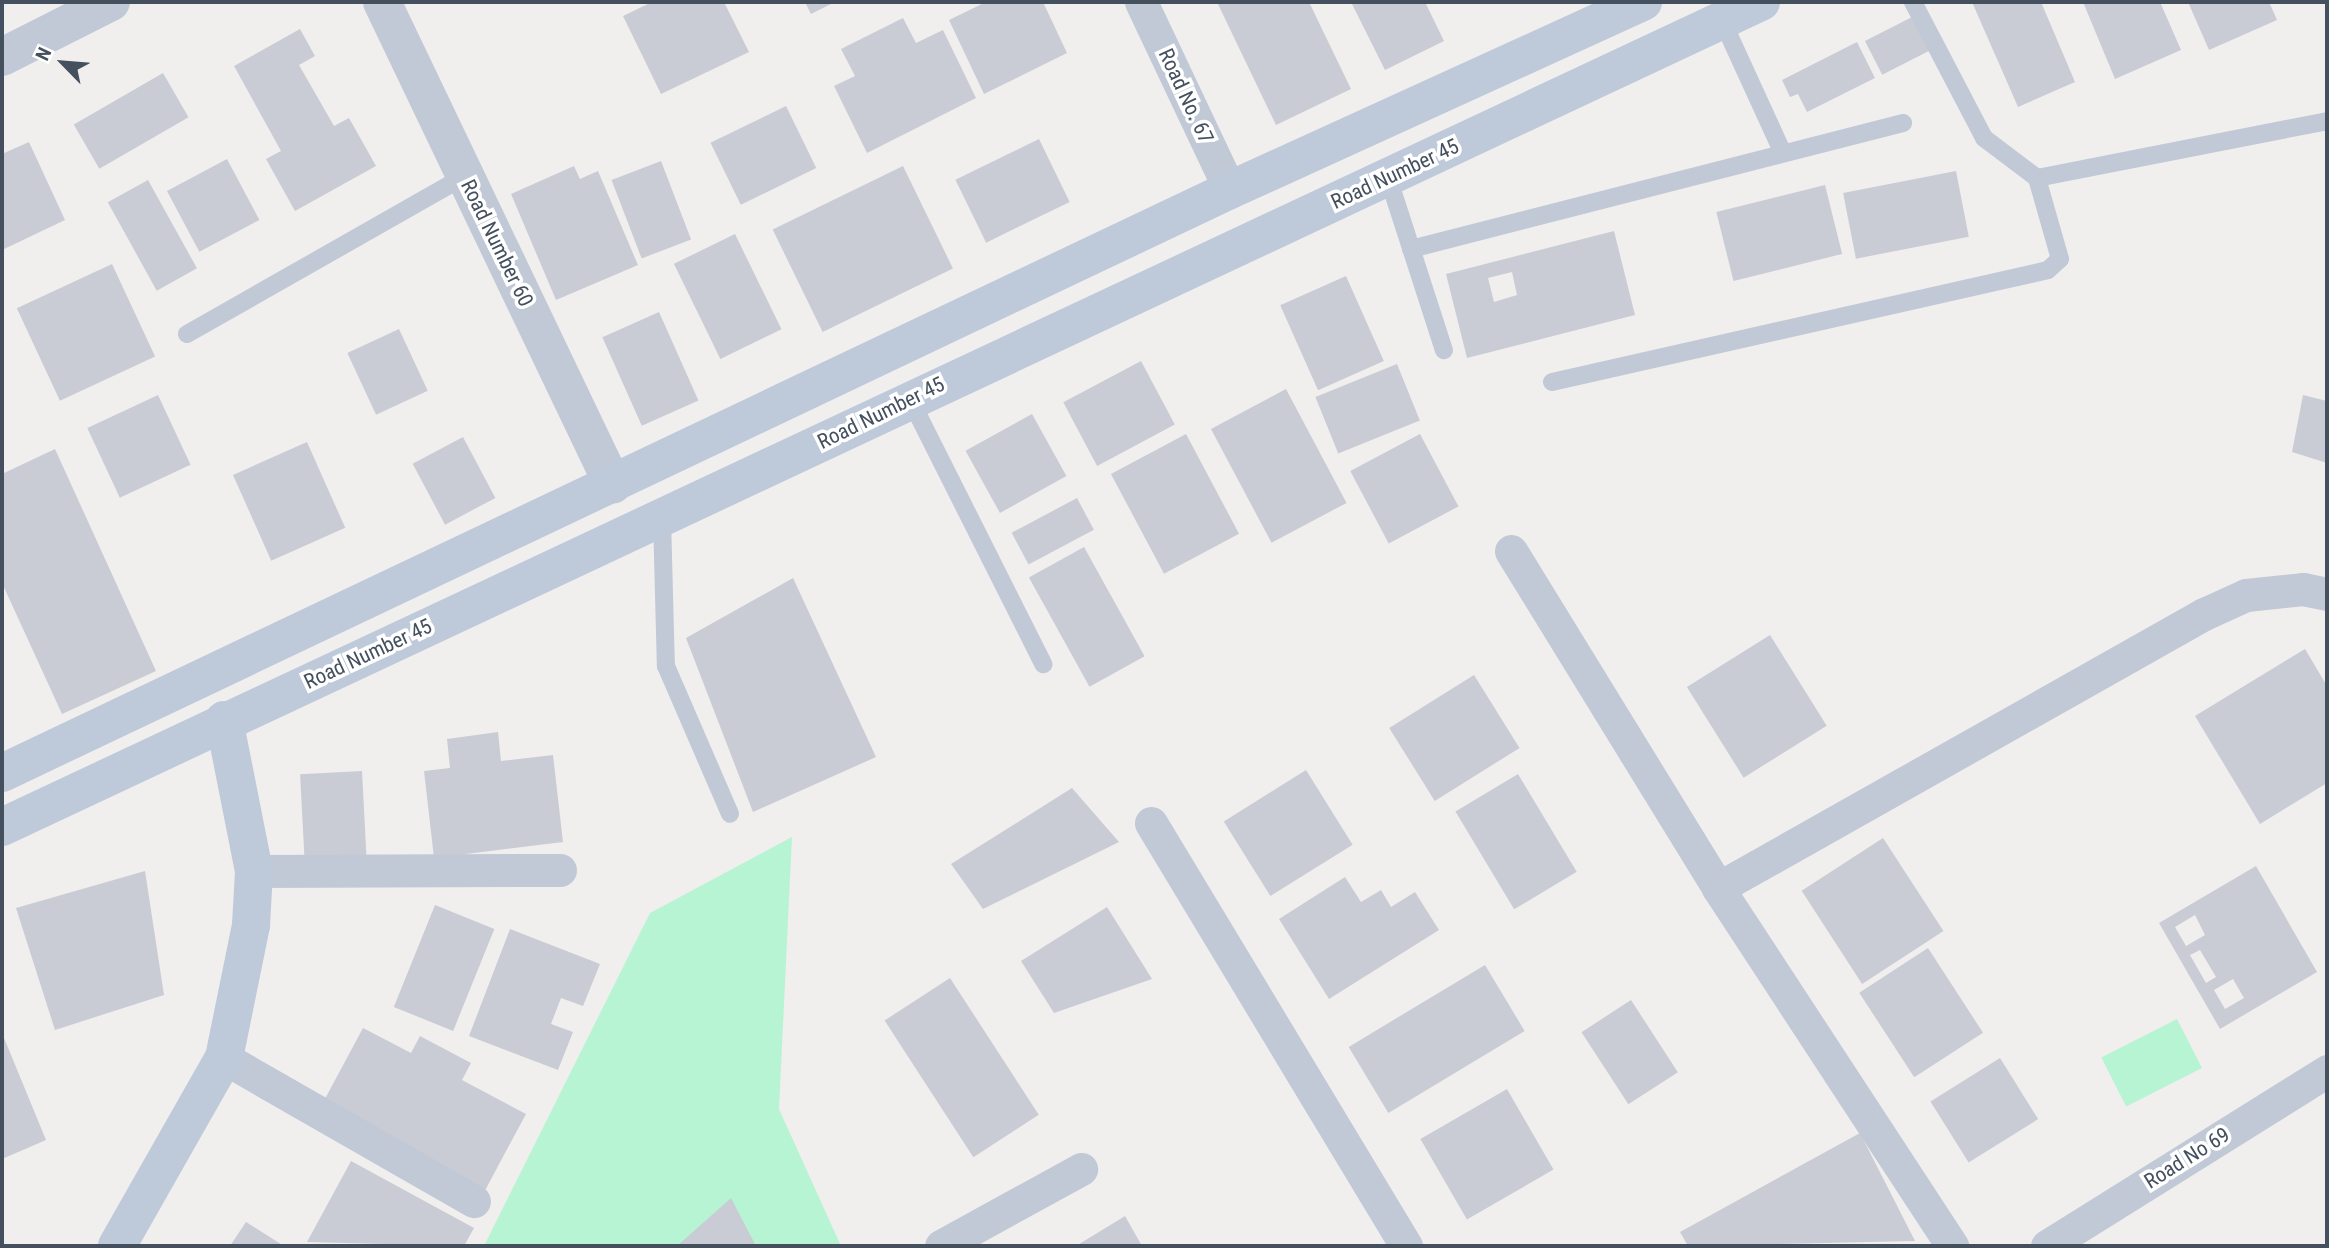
<!DOCTYPE html>
<style>
body{margin:0}
#map{position:relative;width:2329px;height:1248px;overflow:hidden;background:#f1eeee;font-family:"Roboto Condensed",sans-serif}
div>[style]{position:absolute}
.green>*{inset:0;background:#b7f4d3;transform-origin:0 0}
.building>*{inset:0;background:#c9ccd5;transform-origin:0 0}
.service>*{height:18px;margin:-9px;padding:0 9px;transform-origin:9px;border-radius:9px;background:#c0c9d5}
.minor>*{height:33px;margin:-16.5px;padding:0 16.5px;transform-origin:16.5px;border-radius:16.5px;background:#c0c9d5}
.tertiary>*{height:38px;margin:-19px;padding:0 19px;transform-origin:19px;border-radius:19px;background:#c0c9d5}
.secondary>*{height:38px;margin:-19px;padding:0 19px;transform-origin:19px;border-radius:19px;background:#becada}
span{translate:-50% -50%;white-space:nowrap;text-align:center;line-height:1.15;-webkit-text-stroke:7px #fff;paint-order:stroke}
.street-label{font-size:21px;color:#44505e}
.frame{position:absolute;inset:0;border:4px solid #44505e;pointer-events:none}
.north{position:absolute;left:28px;top:28px;width:70px;height:70px;-webkit-text-stroke:5px #fff;paint-order:stroke;rotate:295deg;font-size:19px;font-weight:700;line-height:28px;text-align:center;color:#44505e}
.north::after{content:'';display:block;margin:auto;width:24px;height:32px;background:#44505e;clip-path:polygon(50% 0,100% 100%,50% 72%,0 100%)}
</style>
<div id="map">
<div class="green">
<i style="clip-path:polygon(792px 837px,779px 1109px,841px 1246px,484px 1246px,650px 913px)"></i>
<i style="left:2177px;top:1019px;width:55px;height:85px;rotate:63deg"></i>
</div>
<div class="building">
<i style="clip-path:polygon(652px 2px,724px 2px,749px 52px,661px 94px,623px 16px)"></i>
<i style="clip-path:polygon(805px 2px,835px 2px,811px 14px)"></i>
<i style="clip-path:polygon(986px 2px,1043px 2px,1067px 53px,984px 94px,949px 20px)"></i>
<i style="clip-path:polygon(1217px 2px,1309px 2px,1351px 89px,1276px 125px)"></i>
<i style="clip-path:polygon(1351px 2px,1425px 2px,1444px 41px,1385px 70px)"></i>
<i style="clip-path:polygon(1972px 2px,2041px 2px,2075px 82px,2018px 107px)"></i>
<i style="clip-path:polygon(2083px 2px,2160px 2px,2181px 50px,2115px 79px)"></i>
<i style="clip-path:polygon(2188px 2px,2269px 2px,2277px 20px,2209px 50px)"></i>
<i style="left:1914px;top:16px;width:38px;height:55px;rotate:63deg"></i>
<i style="clip-path:polygon(903px 18px,916px 43px,943px 30px,976px 98px,867px 153px,834px 86px,855px 76px,841px 49px)"></i>
<i style="clip-path:polygon(300px 29px,315px 56px,299px 65px,334px 126px,349px 118px,376px 166px,295px 211px,266px 159px,281px 151px,234px 66px)"></i>
<i style="clip-path:polygon(1857px 42px,1875px 78px,1807px 112px,1798px 94px,1790px 97px,1782px 80px)"></i>
<i style="left:163px;top:73px;width:51px;height:103px;rotate:60deg"></i>
<i style="left:786px;top:106px;width:69px;height:84px;rotate:64deg"></i>
<i style="left:1039px;top:139px;width:70px;height:93px;rotate:64deg"></i>
<i style="clip-path:polygon(29px 142px,65px 220px,2px 250px,2px 154px)"></i>
<i style="left:227px;top:159px;width:69px;height:68px;rotate:62deg"></i>
<i style="left:661px;top:161px;width:84px;height:53px;rotate:69deg"></i>
<i style="clip-path:polygon(574px 166px,580px 179px,598px 171px,638px 265px,556px 300px,511px 194px)"></i>
<i style="left:903px;top:166px;width:114px;height:145px;rotate:64deg"></i>
<i style="left:1956px;top:171px;width:67px;height:115px;rotate:79deg"></i>
<i style="left:148px;top:180px;width:101px;height:46px;rotate:61deg"></i>
<i style="left:1825px;top:185px;width:71px;height:112px;rotate:76deg"></i>
<i style="clip-path:polygon(evenodd,1614px 231px,1635px 315px,1467px 358px,1446px 274px,1614px 231px,1512px 272px,1517px 295px,1494px 302px,1488px 278px,1512px 272px)"></i>
<i style="left:735px;top:234px;width:106px;height:68px;rotate:64deg"></i>
<i style="left:112px;top:264px;width:102px;height:105px;rotate:65deg"></i>
<i style="left:1346px;top:276px;width:93px;height:72px;rotate:66deg"></i>
<i style="left:659px;top:312px;width:97px;height:62px;rotate:66deg"></i>
<i style="left:399px;top:329px;width:68px;height:57px;rotate:65deg"></i>
<i style="left:1141px;top:361px;width:72px;height:88px;rotate:62deg"></i>
<i style="left:1397px;top:364px;width:61px;height:88px;rotate:68deg"></i>
<i style="left:1286px;top:389px;width:129px;height:85px;rotate:62deg"></i>
<i style="left:158px;top:395px;width:77px;height:78px;rotate:65deg"></i>
<i style="clip-path:polygon(2303px 395px,2327px 401px,2327px 463px,2292px 452px)"></i>
<i style="left:1032px;top:414px;width:71px;height:76px;rotate:61deg"></i>
<i style="left:1186px;top:434px;width:113px;height:85px;rotate:62deg"></i>
<i style="left:1420px;top:434px;width:82px;height:79px;rotate:62deg"></i>
<i style="left:463px;top:437px;width:69px;height:57px;rotate:62deg"></i>
<i style="left:307px;top:442px;width:94px;height:81px;rotate:66deg"></i>
<i style="clip-path:polygon(55px 449px,156px 671px,62px 714px,2px 583px,2px 474px)"></i>
<i style="left:1077px;top:498px;width:36px;height:74px;rotate:62deg"></i>
<i style="left:1084px;top:547px;width:125px;height:63px;rotate:61deg"></i>
<i style="clip-path:polygon(793px 578px,876px 757px,753px 812px,686px 638px)"></i>
<i style="left:1770px;top:635px;width:107px;height:98px;rotate:58deg"></i>
<i style="clip-path:polygon(2305px 649px,2327px 686px,2327px 783px,2260px 824px,2195px 716px)"></i>
<i style="left:1474px;top:675px;width:86px;height:100px;rotate:58deg"></i>
<i style="clip-path:polygon(498px 732px,501px 761px,553px 755px,563px 842px,434px 858px,424px 771px,450px 768px,447px 739px)"></i>
<i style="left:1306px;top:770px;width:88px;height:97px;rotate:58deg"></i>
<i style="left:362px;top:771px;width:88px;height:62px;rotate:87deg"></i>
<i style="left:1518px;top:774px;width:114px;height:73px;rotate:59deg"></i>
<i style="clip-path:polygon(1072px 788px,1119px 842px,983px 909px,951px 864px)"></i>
<i style="left:1883px;top:838px;width:111px;height:97px;rotate:57deg"></i>
<i style="clip-path:polygon(evenodd,2256px 866px,2317px 972px,2220px 1029px,2159px 923px,2256px 866px,2195px 915px,2205px 935px,2186px 946px,2175px 927px,2195px 915px,2256px 866px,2200px 950px,2216px 977px,2206px 983px,2190px 955px,2200px 950px,2256px 866px,2233px 979px,2244px 998px,2225px 1009px,2214px 990px,2233px 979px)"></i>
<i style="clip-path:polygon(145px 871px,164px 995px,55px 1030px,16px 908px)"></i>
<i style="clip-path:polygon(1345px 877px,1361px 902px,1381px 890px,1391px 907px,1415px 892px,1439px 930px,1329px 999px,1279px 919px)"></i>
<i style="left:435px;top:905px;width:64px;height:110px;rotate:22deg"></i>
<i style="clip-path:polygon(1107px 907px,1152px 979px,1054px 1013px,1021px 961px)"></i>
<i style="clip-path:polygon(510px 929px,600px 964px,583px 1006px,561px 998px,551px 1024px,573px 1032px,558px 1070px,469px 1036px)"></i>
<i style="left:1928px;top:948px;width:101px;height:82px;rotate:57deg"></i>
<i style="left:1485px;top:965px;width:77px;height:159px;rotate:59deg"></i>
<i style="left:950px;top:978px;width:163px;height:78px;rotate:57deg"></i>
<i style="left:1631px;top:1000px;width:86px;height:59px;rotate:57deg"></i>
<i style="clip-path:polygon(363px 1028px,411px 1053px,420px 1036px,471px 1063px,462px 1080px,526px 1114px,482px 1196px,319px 1110px)"></i>
<i style="clip-path:polygon(2px 1033px,46px 1140px,2px 1159px)"></i>
<i style="left:2000px;top:1058px;width:72px;height:82px;rotate:58deg"></i>
<i style="left:1507px;top:1089px;width:93px;height:100px;rotate:60deg"></i>
<i style="clip-path:polygon(1860px 1133px,1915px 1241px,1688px 1246px,1680px 1232px)"></i>
<i style="clip-path:polygon(351px 1161px,474px 1228px,464px 1246px,307px 1242px)"></i>
<i style="clip-path:polygon(731px 1198px,756px 1246px,677px 1246px)"></i>
<i style="clip-path:polygon(1125px 1216px,1142px 1246px,1076px 1246px)"></i>
<i style="clip-path:polygon(246px 1222px,284px 1246px,230px 1246px)"></i>
</div>
<div class="service">
<i style="left:1913px;top:2px;width:153px;rotate:62.4deg"></i>
<i style="left:1984px;top:138px;width:66px;rotate:37deg"></i>
<i style="left:2037px;top:178px;width:296px;rotate:-11.1deg"></i>
<i style="left:1722px;top:20px;width:146px;rotate:65.4deg"></i>
<i style="left:1388px;top:177px;width:182px;rotate:72.1deg"></i>
<i style="left:1411px;top:249px;width:508px;rotate:-14.36deg"></i>
<i style="left:187px;top:334px;width:320px;rotate:-29.6deg"></i>
<i style="left:1552px;top:382px;width:508px;rotate:-12.72deg"></i>
<i style="left:2048px;top:270px;width:16px;rotate:-43deg"></i>
<i style="left:2060px;top:259px;width:84px;rotate:-105.9deg"></i>
<i style="left:910px;top:399px;width:297px;rotate:63.3deg"></i>
<i style="left:662px;top:518px;width:148px;rotate:88.5deg"></i>
<i style="left:666px;top:666px;width:161px;rotate:66.6deg"></i>
</div>
<div class="minor">
<i style="left:1141px;top:2px;width:208px;rotate:64.7deg"></i>
<i style="left:1511px;top:551px;width:395px;rotate:58.4deg"></i>
<i style="left:1718px;top:888px;width:428px;rotate:56.8deg"></i>
<i style="left:1151px;top:823px;width:494px;rotate:58.9deg"></i>
<i style="left:254px;top:871px;width:306px;rotate:-0.2deg"></i>
<i style="left:1718px;top:888px;width:558px;rotate:-29.41deg"></i>
<i style="left:2204px;top:614px;width:46px;rotate:-24.3deg"></i>
<i style="left:2246px;top:595px;width:57px;rotate:-6deg"></i>
<i style="left:2303px;top:589px;width:25px;rotate:12deg"></i>
<i style="left:224px;top:1058px;width:288px;rotate:29.8deg"></i>
<i style="left:941px;top:1246px;width:160px;rotate:-28.8deg"></i>
<i style="left:2047px;top:1246px;width:330px;rotate:-32deg"></i>
</div>
<div class="tertiary">
<i style="left:382px;top:2px;width:535px;rotate:64.44deg"></i>
<i style="left:2px;top:57px;width:122px;rotate:-26.8deg"></i>
</div>
<div class="secondary">
<i style="left:2px;top:773px;width:1359px;rotate:-25.4deg"></i>
<i style="left:1230px;top:190px;width:454px;rotate:-24.5deg"></i>
<i style="left:2px;top:827px;width:1943px;rotate:-25.13deg"></i>
<i style="left:117px;top:1246px;width:216px;rotate:-60.4deg"></i>
<i style="left:224px;top:1058px;width:136px;rotate:-78.5deg"></i>
<i style="left:251px;top:925px;width:54px;rotate:-86.8deg"></i>
<i style="left:254px;top:871px;width:154px;rotate:-101.2deg"></i>
</div>
<div class="street-label">
<span style="left:1186px;top:96px;rotate:65deg">Road No. 67</span>
<span style="left:1395px;top:174px;rotate:-25deg">Road Number 45</span>
<span style="left:497px;top:243px;rotate:64deg">Road Number 60</span>
<span style="left:881px;top:413px;rotate:-26deg">Road Number 45</span>
<span style="left:368px;top:654px;rotate:-25deg">Road Number 45</span>
<span style="left:2187px;top:1158px;rotate:-32deg">Road No 69</span>
</div>
<div class="frame"></div>
<div class="north">N</div>
</div>
